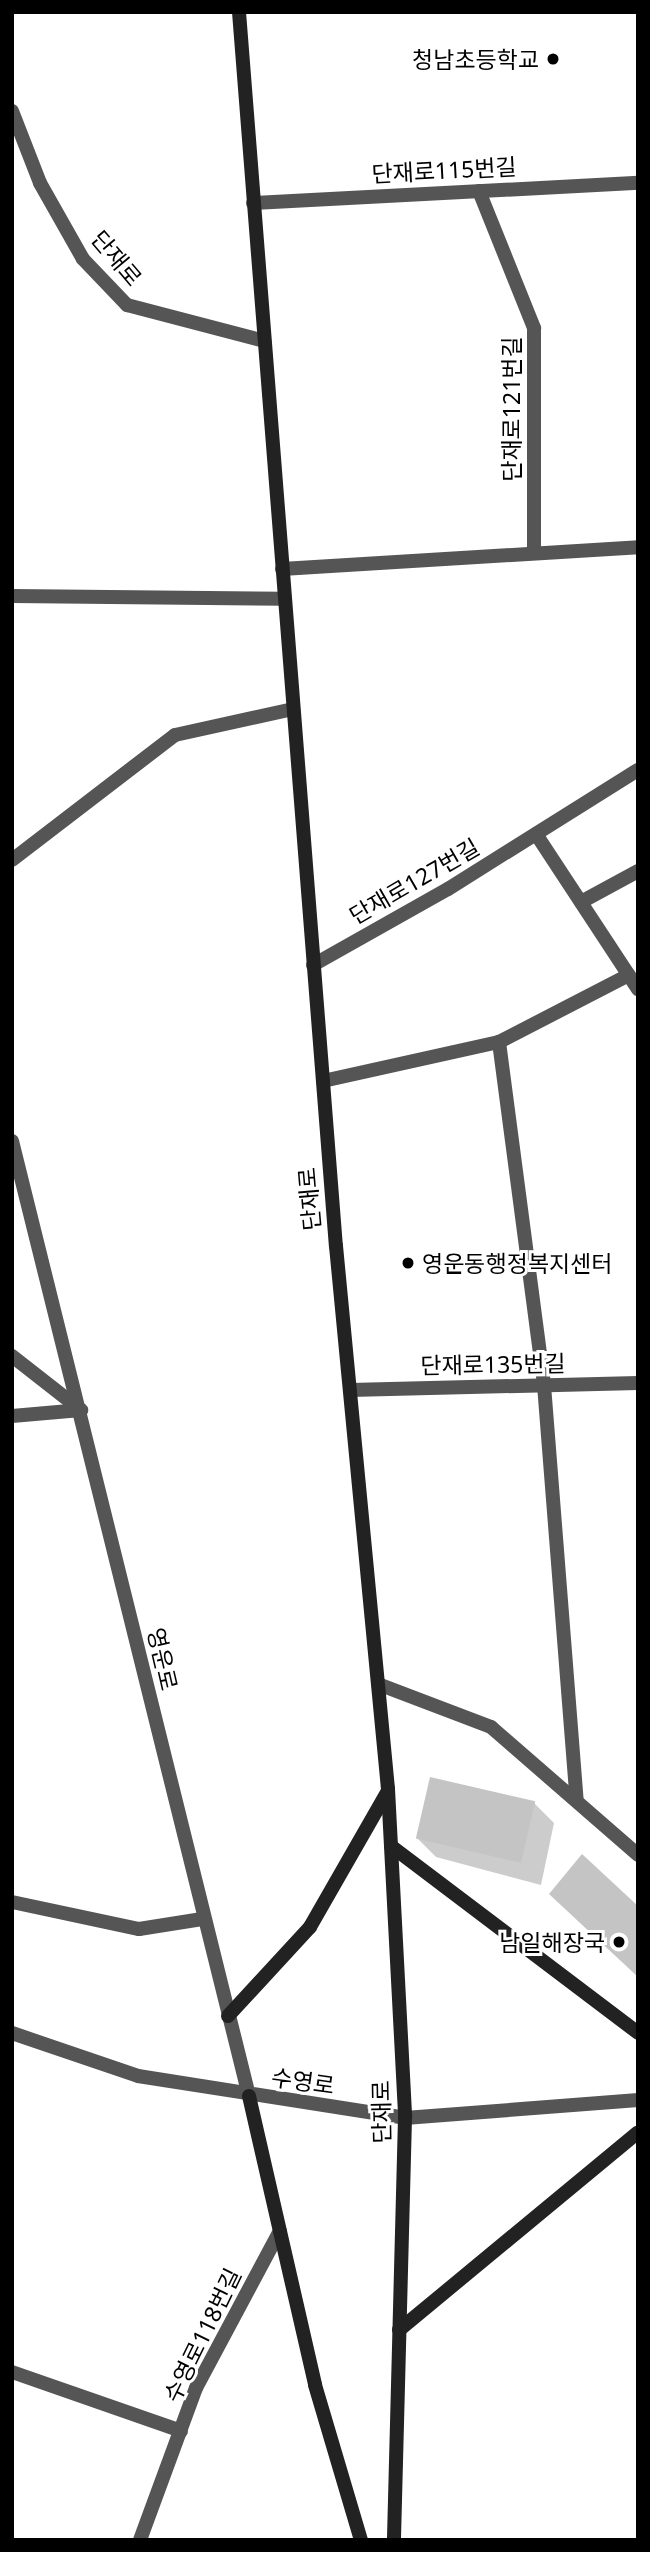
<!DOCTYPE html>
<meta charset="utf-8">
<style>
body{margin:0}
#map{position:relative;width:650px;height:2552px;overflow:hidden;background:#fff;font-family:"Noto Sans","Noto Sans KR",sans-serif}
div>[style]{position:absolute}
.shadow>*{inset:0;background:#0003}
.building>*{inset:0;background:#c4c4c4;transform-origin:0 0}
.lane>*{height:14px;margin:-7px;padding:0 7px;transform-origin:7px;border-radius:7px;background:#555}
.street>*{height:14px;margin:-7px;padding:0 7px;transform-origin:7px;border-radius:7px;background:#555}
.secondary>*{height:14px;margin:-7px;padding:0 7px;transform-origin:7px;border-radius:7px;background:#222}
.dots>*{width:19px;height:19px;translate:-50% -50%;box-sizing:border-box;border:4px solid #fff;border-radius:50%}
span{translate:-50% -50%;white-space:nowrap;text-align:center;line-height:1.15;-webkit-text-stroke:6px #fff;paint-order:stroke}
.poi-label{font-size:23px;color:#000}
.right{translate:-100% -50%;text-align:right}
.left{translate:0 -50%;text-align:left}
.street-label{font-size:23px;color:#000}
.frame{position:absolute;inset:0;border:14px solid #000;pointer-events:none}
</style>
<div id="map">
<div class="shadow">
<i style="clip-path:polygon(534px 1803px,554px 1823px,541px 1885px,436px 1857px,417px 1838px)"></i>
</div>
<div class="building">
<i style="left:430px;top:1777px;width:108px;height:63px;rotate:13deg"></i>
<i style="clip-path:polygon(582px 1854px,638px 1906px,638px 1977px,549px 1894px)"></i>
</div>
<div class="lane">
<i style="left:12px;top:111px;width:77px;rotate:68.7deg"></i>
<i style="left:40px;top:183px;width:87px;rotate:60.5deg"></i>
<i style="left:83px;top:259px;width:64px;rotate:46.3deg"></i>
<i style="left:127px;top:305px;width:142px;rotate:14.7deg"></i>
<i style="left:479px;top:191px;width:148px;rotate:68.1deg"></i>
<i style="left:534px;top:328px;width:225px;rotate:90deg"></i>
<i style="left:536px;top:834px;width:186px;rotate:56.7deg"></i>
<i style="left:12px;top:860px;width:205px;rotate:-37.5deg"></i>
<i style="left:175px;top:735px;width:121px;rotate:-12.4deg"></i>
<i style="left:581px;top:902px;width:65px;rotate:-28.5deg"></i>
<i style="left:313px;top:965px;width:155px;rotate:-29.4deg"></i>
<i style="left:448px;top:889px;width:224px;rotate:-32.1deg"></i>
<i style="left:12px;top:1356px;width:88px;rotate:38deg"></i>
<i style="left:12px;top:1902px;width:130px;rotate:12deg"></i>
<i style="left:139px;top:1929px;width:64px;rotate:-9deg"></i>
</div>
<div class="street">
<i style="left:253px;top:203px;width:386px;rotate:-3deg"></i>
<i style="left:282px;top:569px;width:357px;rotate:-3.5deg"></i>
<i style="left:12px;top:596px;width:272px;rotate:0.6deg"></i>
<i style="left:499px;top:1042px;width:346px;rotate:82.5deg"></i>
<i style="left:544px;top:1385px;width:416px;rotate:85.5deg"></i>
<i style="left:323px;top:1081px;width:180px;rotate:-12.5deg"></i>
<i style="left:499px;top:1042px;width:146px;rotate:-27.3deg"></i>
<i style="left:12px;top:1141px;width:984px;rotate:76.06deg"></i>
<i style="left:350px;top:1390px;width:288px;rotate:-1.4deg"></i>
<i style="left:12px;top:1416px;width:69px;rotate:-5deg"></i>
<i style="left:378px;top:1684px;width:121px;rotate:20.8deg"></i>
<i style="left:491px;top:1727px;width:195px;rotate:41deg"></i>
<i style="left:12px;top:2033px;width:133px;rotate:18.8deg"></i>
<i style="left:138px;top:2076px;width:270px;rotate:8.9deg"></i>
<i style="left:405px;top:2118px;width:234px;rotate:-4.4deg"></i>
<i style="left:12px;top:2372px;width:179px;rotate:19.2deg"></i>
<i style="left:140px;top:2540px;width:162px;rotate:-69.8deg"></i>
<i style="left:196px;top:2388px;width:178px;rotate:-61.9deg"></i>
</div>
<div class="secondary">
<i style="left:239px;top:12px;width:1238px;rotate:85.51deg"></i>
<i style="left:336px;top:1246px;width:545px;rotate:84.53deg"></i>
<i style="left:388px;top:1789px;width:329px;rotate:87deg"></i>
<i style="left:405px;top:2118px;width:422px;rotate:91.5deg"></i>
<i style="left:391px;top:1846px;width:310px;rotate:37.1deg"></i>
<i style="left:228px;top:2016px;width:121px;rotate:-47.3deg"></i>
<i style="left:310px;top:1927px;width:157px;rotate:-60.2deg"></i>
<i style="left:249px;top:2096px;width:296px;rotate:77.1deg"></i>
<i style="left:315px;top:2385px;width:162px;rotate:73.5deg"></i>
<i style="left:399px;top:2330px;width:310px;rotate:-39.6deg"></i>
</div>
<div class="dots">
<i style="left:553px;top:59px;background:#000"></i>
<i style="left:408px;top:1263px;background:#000"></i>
<i style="left:619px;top:1942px;background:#000"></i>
</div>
<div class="poi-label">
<span class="right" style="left:539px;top:59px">청남초등학교</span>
<span class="left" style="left:422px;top:1263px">영운동행정복지센터</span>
<span class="right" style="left:605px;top:1942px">남일해장국</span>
</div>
<div class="street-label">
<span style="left:444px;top:170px;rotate:-3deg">단재로115번길</span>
<span style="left:117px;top:258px;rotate:50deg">단재로</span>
<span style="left:511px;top:409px;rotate:-90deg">단재로121번길</span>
<span style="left:414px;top:881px;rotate:-30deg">단재로127번길</span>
<span style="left:309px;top:1199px;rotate:-95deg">단재로</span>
<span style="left:493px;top:1364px;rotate:-1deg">단재로135번길</span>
<span style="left:163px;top:1659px;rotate:77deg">영운로</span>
<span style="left:303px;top:2081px;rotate:8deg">수영로</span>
<span style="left:381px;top:2112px;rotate:-91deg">단재로</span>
<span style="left:202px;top:2335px;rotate:-64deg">수영로118번길</span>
</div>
<div class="frame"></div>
</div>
